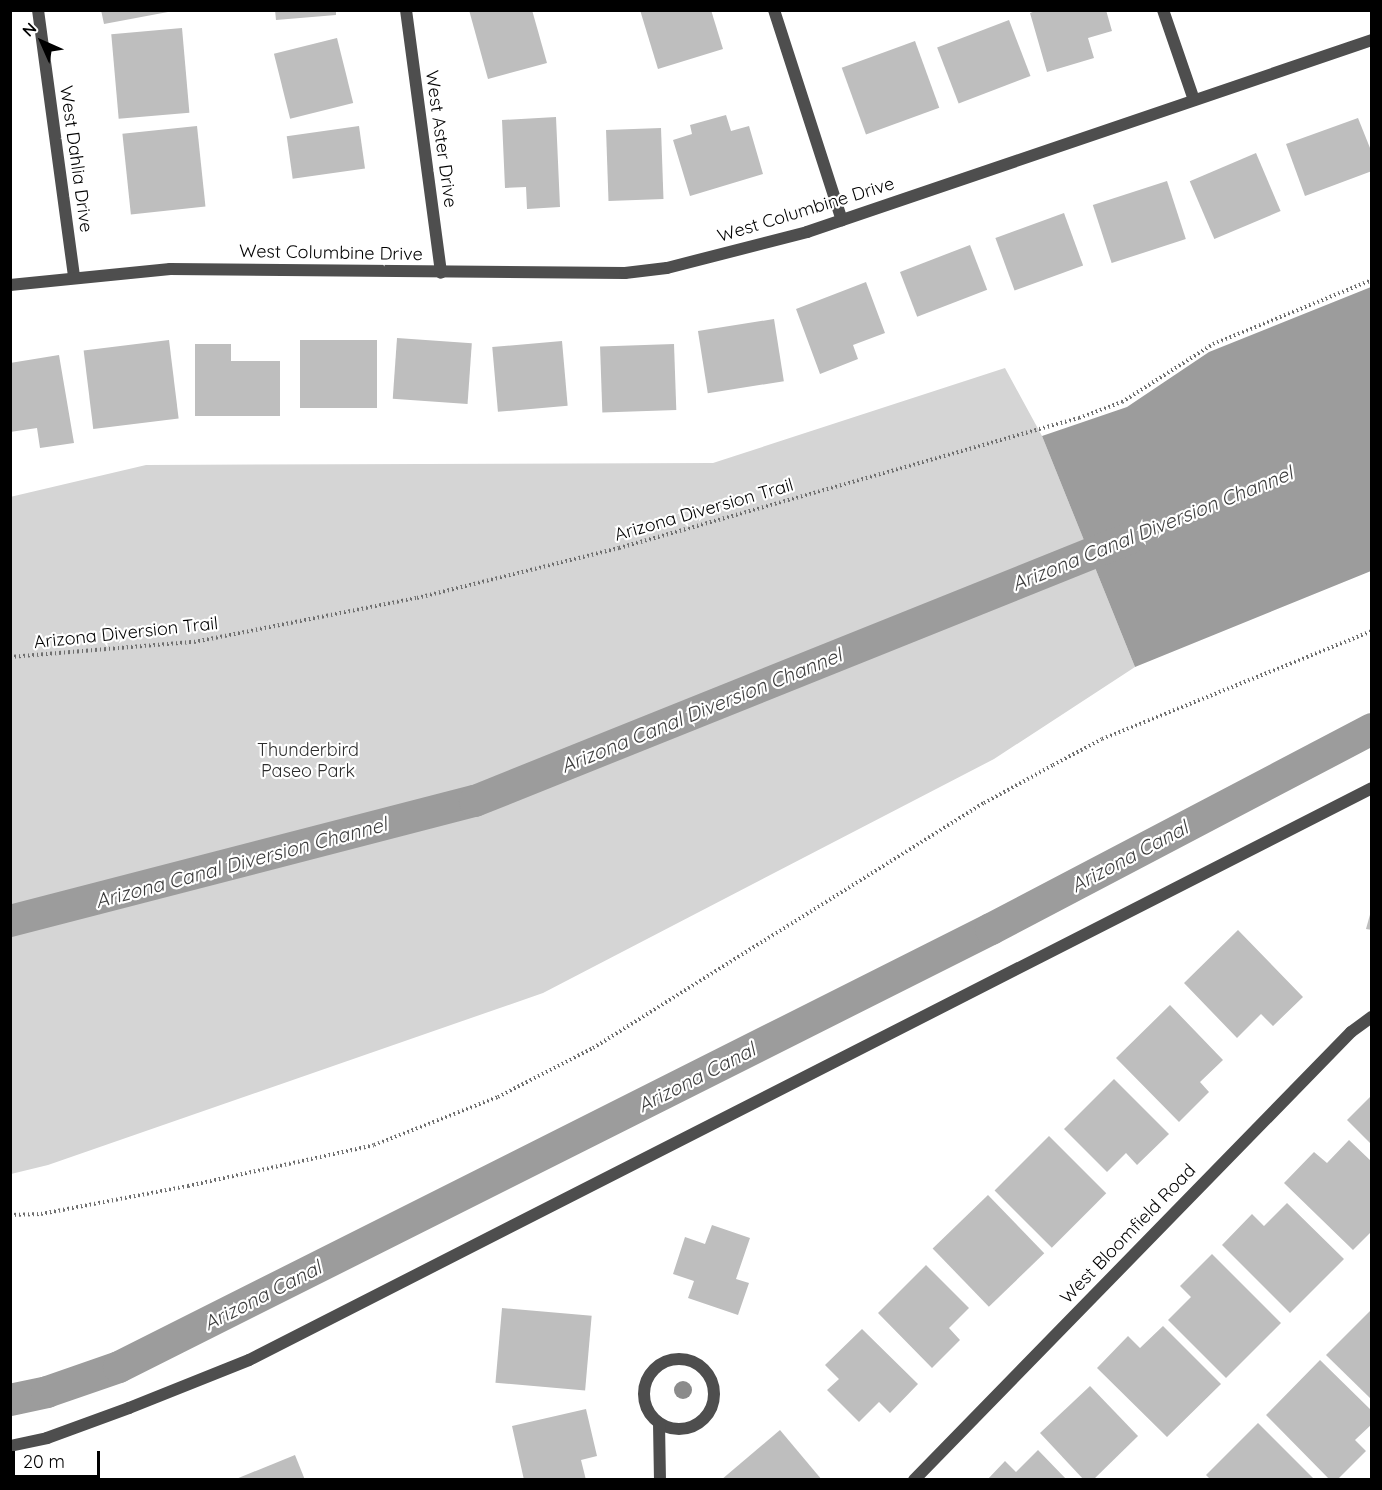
<!DOCTYPE html>
<style>
body{margin:0}
#map{position:relative;width:1382px;height:1490px;overflow:hidden;background:#fff;font-family:Quicksand,sans-serif}
div>[style]{position:absolute}
.green>*{inset:0;background:#d5d5d5}
.water>*{inset:0;background:#9c9c9c}
.canal>*{height:32px;margin:-16px;padding:0 16px;transform-origin:16px;border-radius:16px;background:#9c9c9c}
.building>*{inset:0;background:#bebebe;transform-origin:0 0}
.path>*{height:4px;margin-top:-2px;transform-origin:0;background:repeating-linear-gradient(90deg,#707070 0 1.5px,transparent 0 4.5px)}
.lane>*{height:12px;margin:-6px;padding:0 6px;transform-origin:6px;border-radius:6px;background:#4e4e4e}
.street>*{height:12px;margin:-6px;padding:0 6px;transform-origin:6px;border-radius:6px;background:#4e4e4e}
.street>.ring{margin:-6px;padding:0;box-sizing:content-box;background:none;border:12px solid #4e4e4e;border-radius:50%}
.trees>*{width:18px;height:18px;margin:-9px;border-radius:50%;background:#8b8b8b}
span{translate:-50% -50%;white-space:nowrap;text-align:center;line-height:1.15;-webkit-text-stroke:4.5px #fff;paint-order:stroke}
.street-label{font-size:18px;color:#000}
.park-label{font-size:18px;color:#2c2c2c}
.water-label{font-size:20px;color:#3d3d3d;font-style:italic}
.frame{position:absolute;inset:0;border:12px solid #000;pointer-events:none}
.north{position:absolute;left:12px;top:12px;width:60px;height:60px;-webkit-text-stroke:4px #fff;paint-order:stroke;rotate:315deg;font-size:16px;font-weight:700;line-height:24px;text-align:center;color:#000}
.north::after{content:'';display:block;margin:auto;width:21px;height:27px;background:#000;clip-path:polygon(50% 0,100% 100%,50% 72%,0 100%)}
.scale{position:absolute;left:12px;top:1451px;width:88px;height:27px;box-sizing:border-box;border:3px solid #000;border-top:0;padding-left:8px;font-size:18px;line-height:21px;white-space:nowrap;color:#000;-webkit-text-stroke:4px #fff;paint-order:stroke}
</style>
<div id="map">
<div class="green">
<i style="clip-path:polygon(1005px 368px,1042px 436px,1135px 667px,994px 759px,543px 993px,48px 1165px,11px 1174px,10px 497px,146px 465px,713px 463px)"></i>
</div>
<div class="water">
<i style="clip-path:polygon(1371px 287px,1371px 571px,1135px 667px,1042px 436px,1127px 407px,1209px 352px)"></i>
</div>
<div class="canal">
<i style="left:10px;top:921px;width:480px;rotate:-14.5deg"></i>
<i style="left:475px;top:801px;width:706px;rotate:-21.88deg"></i>
<i style="left:10px;top:1400px;width:38px;rotate:-12deg"></i>
<i style="left:47px;top:1392px;width:76px;rotate:-19.1deg"></i>
<i style="left:119px;top:1367px;width:976px;rotate:-26.67deg"></i>
<i style="left:991px;top:929px;width:430px;rotate:-27.7deg"></i>
</div>
<div class="building">
<i style="clip-path:polygon(101px 10px,168px 10px,168px 12px,104px 24px)"></i>
<i style="clip-path:polygon(275px 10px,336px 10px,336px 15px,276px 20px)"></i>
<i style="clip-path:polygon(469px 10px,532px 10px,547px 63px,488px 79px)"></i>
<i style="clip-path:polygon(640px 10px,711px 10px,723px 49px,658px 69px)"></i>
<i style="clip-path:polygon(1038px 10px,1106px 10px,1112px 31px,1088px 38px,1094px 58px,1047px 72px,1030px 13px)"></i>
<i style="left:1009px;top:20px;width:60px;height:77px;rotate:69deg"></i>
<i style="left:182px;top:28px;width:85px;height:71px;rotate:85deg"></i>
<i style="left:337px;top:38px;width:67px;height:65px;rotate:76deg"></i>
<i style="left:915px;top:41px;width:71px;height:78px;rotate:70deg"></i>
<i style="clip-path:polygon(726px 115px,731px 131px,749px 126px,763px 174px,690px 196px,673px 140px,692px 134px,690px 125px)"></i>
<i style="clip-path:polygon(556px 117px,560px 207px,527px 209px,526px 187px,505px 188px,502px 120px)"></i>
<i style="clip-path:polygon(1358px 118px,1372px 153px,1372px 171px,1305px 196px,1286px 144px)"></i>
<i style="left:197px;top:126px;width:81px;height:75px;rotate:84deg"></i>
<i style="left:359px;top:126px;width:43px;height:73px;rotate:82deg"></i>
<i style="left:661px;top:128px;width:71px;height:55px;rotate:88deg"></i>
<i style="left:1256px;top:153px;width:63px;height:72px;rotate:67deg"></i>
<i style="left:1167px;top:181px;width:61px;height:78px;rotate:72deg"></i>
<i style="left:1064px;top:213px;width:56px;height:73px;rotate:70deg"></i>
<i style="left:970px;top:245px;width:48px;height:75px;rotate:69deg"></i>
<i style="clip-path:polygon(866px 282px,885px 333px,853px 345px,858px 359px,820px 374px,796px 309px)"></i>
<i style="left:774px;top:319px;width:63px;height:77px;rotate:81deg"></i>
<i style="left:397px;top:338px;width:75px;height:61px;rotate:4deg"></i>
<i style="left:169px;top:340px;width:79px;height:86px;rotate:83deg"></i>
<i style="left:377px;top:340px;width:68px;height:77px;rotate:90deg"></i>
<i style="left:562px;top:341px;width:65px;height:70px;rotate:85deg"></i>
<i style="clip-path:polygon(195px 344px,231px 344px,231px 361px,280px 361px,280px 416px,195px 416px)"></i>
<i style="left:674px;top:344px;width:66px;height:74px;rotate:88deg"></i>
<i style="clip-path:polygon(59px 355px,74px 443px,40px 448px,37px 428px,10px 432px,10px 363px)"></i>
<i style="clip-path:polygon(1371px 911px,1372px 911px,1372px 930px,1366px 929px)"></i>
<i style="clip-path:polygon(1238px 930px,1303px 997px,1273px 1026px,1261px 1014px,1237px 1038px,1184px 983px)"></i>
<i style="clip-path:polygon(1170px 1005px,1223px 1060px,1200px 1082px,1209px 1092px,1179px 1122px,1116px 1058px)"></i>
<i style="clip-path:polygon(1114px 1079px,1169px 1134px,1137px 1165px,1126px 1153px,1107px 1172px,1064px 1129px)"></i>
<i style="clip-path:polygon(1372px 1095px,1372px 1145px,1347px 1120px)"></i>
<i style="left:1049px;top:1136px;width:81px;height:77px;rotate:45deg"></i>
<i style="clip-path:polygon(1349px 1140px,1372px 1162px,1372px 1231px,1353px 1250px,1284px 1183px,1314px 1152px,1327px 1163px)"></i>
<i style="left:988px;top:1195px;width:81px;height:77px;rotate:46deg"></i>
<i style="clip-path:polygon(1287px 1203px,1344px 1259px,1290px 1313px,1222px 1245px,1252px 1214px,1264px 1226px)"></i>
<i style="clip-path:polygon(712px 1225px,750px 1238px,736px 1279px,749px 1283px,738px 1315px,688px 1298px,694px 1281px,673px 1274px,685px 1237px,705px 1244px)"></i>
<i style="clip-path:polygon(1212px 1254px,1281px 1323px,1226px 1378px,1168px 1320px,1191px 1297px,1180px 1286px)"></i>
<i style="clip-path:polygon(926px 1265px,969px 1308px,949px 1328px,960px 1340px,932px 1368px,878px 1313px)"></i>
<i style="left:502px;top:1308px;width:90px;height:75px;rotate:5deg"></i>
<i style="clip-path:polygon(1372px 1309px,1372px 1400px,1326px 1355px)"></i>
<i style="clip-path:polygon(1163px 1326px,1221px 1384px,1167px 1437px,1097px 1368px,1128px 1336px,1140px 1348px)"></i>
<i style="clip-path:polygon(862px 1329px,918px 1384px,890px 1413px,879px 1402px,859px 1422px,827px 1390px,839px 1379px,825px 1365px)"></i>
<i style="clip-path:polygon(1320px 1360px,1372px 1411px,1372px 1424px,1355px 1440px,1366px 1451px,1337px 1480px,1330px 1480px,1266px 1415px)"></i>
<i style="clip-path:polygon(1090px 1386px,1138px 1436px,1093px 1480px,1084px 1480px,1040px 1433px)"></i>
<i style="clip-path:polygon(586px 1409px,597px 1456px,581px 1460px,586px 1480px,524px 1480px,512px 1426px)"></i>
<i style="clip-path:polygon(1258px 1423px,1315px 1480px,1211px 1480px,1206px 1475px)"></i>
<i style="clip-path:polygon(780px 1430px,822px 1480px,721px 1480px)"></i>
<i style="clip-path:polygon(1038px 1450px,1067px 1480px,987px 1480px,1005px 1461px,1016px 1472px)"></i>
<i style="clip-path:polygon(295px 1455px,305px 1480px,236px 1480px,236px 1479px)"></i>
</div>
<div class="path">
<i style="left:10px;top:657px;width:185px;rotate:-4.7deg"></i>
<i style="left:194px;top:642px;width:227px;rotate:-11.2deg"></i>
<i style="left:417px;top:598px;width:208px;rotate:-13.9deg"></i>
<i style="left:619px;top:548px;width:478px;rotate:-15.8deg"></i>
<i style="left:1079px;top:418px;width:46px;rotate:-20.4deg"></i>
<i style="left:1122px;top:402px;width:108px;rotate:-32.5deg"></i>
<i style="left:1213px;top:344px;width:171px;rotate:-21.9deg"></i>
<i style="left:10px;top:1215px;width:31px;rotate:-2deg"></i>
<i style="left:41px;top:1214px;width:150px;rotate:-10.8deg"></i>
<i style="left:188px;top:1186px;width:190px;rotate:-12.4deg"></i>
<i style="left:374px;top:1145px;width:133px;rotate:-21.2deg"></i>
<i style="left:498px;top:1097px;width:107px;rotate:-27.3deg"></i>
<i style="left:593px;top:1048px;width:461px;rotate:-32.1deg"></i>
<i style="left:984px;top:803px;width:79px;rotate:-28.8deg"></i>
<i style="left:1053px;top:765px;width:55px;rotate:-28deg"></i>
<i style="left:1102px;top:739px;width:291px;rotate:-21.8deg"></i>
</div>
<div class="lane">
<i style="left:10px;top:1446px;width:38px;rotate:-12deg"></i>
<i style="left:47px;top:1438px;width:87px;rotate:-20.1deg"></i>
<i style="left:129px;top:1408px;width:129px;rotate:-21.8deg"></i>
<i style="left:249px;top:1360px;width:1260px;rotate:-26.99deg"></i>
</div>
<div class="street">
<i style="left:38px;top:10px;width:270px;rotate:82.3deg"></i>
<i style="left:406px;top:10px;width:265px;rotate:82.4deg"></i>
<i style="left:774px;top:10px;width:221px;rotate:72.1deg"></i>
<i style="left:1163px;top:10px;width:95px;rotate:71deg"></i>
<i style="left:10px;top:285px;width:161px;rotate:-5.7deg"></i>
<i style="left:170px;top:269px;width:455px;rotate:0.5deg"></i>
<i style="left:625px;top:273px;width:42px;rotate:-6.8deg"></i>
<i style="left:667px;top:268px;width:145px;rotate:-14.4deg"></i>
<i style="left:807px;top:232px;width:597px;rotate:-18.77deg"></i>
<i class="ring" style="left:644px;top:1359px;width:58px;height:58px"></i>
<i style="left:659px;top:1423px;width:57px;rotate:89deg"></i>
<i style="left:914px;top:1480px;width:626px;rotate:-45.71deg"></i>
<i style="left:1351px;top:1032px;width:26px;rotate:-36deg"></i>
</div>
<div class="trees">
<i style="left:683px;top:1390px"></i>
</div>
<div class="street-label">
<span style="left:441px;top:139px;rotate:82deg">West Aster Drive</span>
<span style="left:76px;top:159px;rotate:82deg">West Dahlia Drive</span>
<span style="left:806px;top:210px;rotate:-17deg">West Columbine Drive</span>
<span style="left:331px;top:253px;rotate:1deg">West Columbine Drive</span>
<span style="left:704px;top:510px;rotate:-16deg">Arizona Diversion Trail</span>
<span style="left:126px;top:633px;rotate:-6deg">Arizona Diversion Trail</span>
<span style="left:1128px;top:1234px;rotate:-46deg">West Bloomfield Road</span>
</div>
<div class="park-label">
<span style="left:308px;top:761px">Thunderbird<br>Paseo Park</span>
</div>
<div class="water-label">
<span style="left:1152px;top:528px;rotate:-22deg">Arizona Canal Diversion Channel</span>
<span style="left:701px;top:710px;rotate:-22deg">Arizona Canal Diversion Channel</span>
<span style="left:1129px;top:856px;rotate:-28deg">Arizona Canal</span>
<span style="left:241px;top:862px;rotate:-15deg">Arizona Canal Diversion Channel</span>
<span style="left:696px;top:1077px;rotate:-27deg">Arizona Canal</span>
<span style="left:262px;top:1295px;rotate:-27deg">Arizona Canal</span>
</div>
<div class="frame"></div>
<div class="north">N</div>
<div class="scale">20 m</div>
</div>
